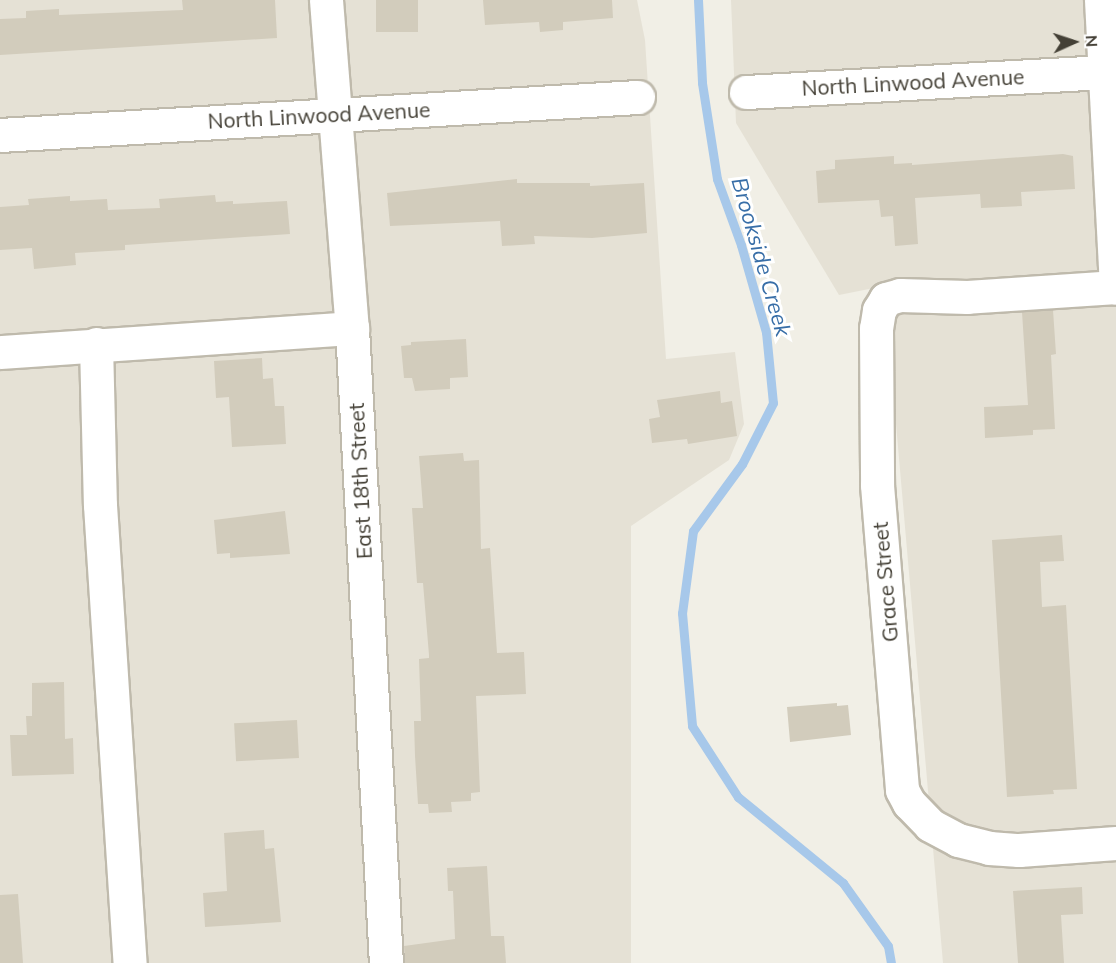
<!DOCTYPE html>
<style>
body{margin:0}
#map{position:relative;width:1116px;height:963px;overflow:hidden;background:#f1efe6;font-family:Mulish,sans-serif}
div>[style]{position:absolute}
.residential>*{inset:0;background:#e5e1d5}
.stream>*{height:9px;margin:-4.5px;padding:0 4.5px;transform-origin:4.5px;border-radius:4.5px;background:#a7c8ea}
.building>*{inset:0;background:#d2ccbc;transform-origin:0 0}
.roads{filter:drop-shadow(2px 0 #bfbaac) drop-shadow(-2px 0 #bfbaac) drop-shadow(0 2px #bfbaac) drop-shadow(0 -2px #bfbaac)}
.minor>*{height:33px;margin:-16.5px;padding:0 16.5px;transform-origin:16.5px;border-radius:16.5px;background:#fff}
span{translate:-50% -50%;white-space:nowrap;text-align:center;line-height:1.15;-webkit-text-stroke:6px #fff;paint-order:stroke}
.street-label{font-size:21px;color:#444036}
.water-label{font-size:22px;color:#386ea7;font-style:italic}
.north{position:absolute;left:1044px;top:12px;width:60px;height:60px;-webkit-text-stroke:4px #fff;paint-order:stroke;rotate:87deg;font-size:16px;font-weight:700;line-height:24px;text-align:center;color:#444036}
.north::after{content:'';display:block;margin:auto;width:21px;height:27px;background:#444036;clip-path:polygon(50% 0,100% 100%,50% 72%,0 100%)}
</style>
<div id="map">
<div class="residential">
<i style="clip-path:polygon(0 0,637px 0,645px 40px,666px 359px,735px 352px,744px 424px,729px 460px,631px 526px,631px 963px,0 963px)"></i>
<i style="clip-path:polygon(731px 0,1116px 0,1116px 963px,943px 963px,884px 286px,839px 295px,736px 123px)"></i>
</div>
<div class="stream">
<i style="left:698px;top:0;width:83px;rotate:87.2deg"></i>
<i style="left:702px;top:83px;width:97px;rotate:81.1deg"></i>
<i style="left:717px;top:179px;width:70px;rotate:70deg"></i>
<i style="left:741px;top:245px;width:91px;rotate:74deg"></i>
<i style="left:766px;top:332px;width:71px;rotate:84.4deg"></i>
<i style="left:773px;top:403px;width:68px;rotate:116.9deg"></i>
<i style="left:742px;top:464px;width:83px;rotate:126.2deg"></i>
<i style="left:693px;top:531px;width:83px;rotate:97.6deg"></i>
<i style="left:682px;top:613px;width:113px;rotate:84.9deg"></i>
<i style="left:692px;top:726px;width:85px;rotate:57.1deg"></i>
<i style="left:738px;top:797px;width:136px;rotate:39.3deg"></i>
<i style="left:843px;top:883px;width:77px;rotate:54.5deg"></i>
<i style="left:888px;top:946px;width:17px;rotate:80deg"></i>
</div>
<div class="building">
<i style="clip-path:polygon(182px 0,275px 0,277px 38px,0 55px,0 19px,26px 18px,26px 11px,59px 9px,59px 15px,183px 10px)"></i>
<i style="left:376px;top:0;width:42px;height:32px"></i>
<i style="clip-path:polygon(483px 0,612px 0,613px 18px,563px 22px,563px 30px,540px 32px,539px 22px,485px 25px)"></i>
<i style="clip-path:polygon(1063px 154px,1073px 156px,1075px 189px,1021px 192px,1022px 206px,981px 208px,980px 194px,915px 198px,918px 244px,895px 246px,893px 216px,881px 217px,879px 200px,818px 203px,816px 171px,835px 169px,835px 160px,894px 156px,894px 164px,912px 163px,912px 165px)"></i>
<i style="clip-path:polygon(517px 179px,517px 183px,590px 183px,590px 186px,644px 183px,647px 233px,592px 238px,534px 236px,535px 244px,502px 246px,500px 221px,390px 226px,387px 193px)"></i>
<i style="clip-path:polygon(215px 195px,216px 202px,233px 201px,233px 204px,287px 201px,290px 234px,125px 245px,125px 250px,75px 253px,76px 265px,34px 269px,32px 248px,0 250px,0 207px,29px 205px,28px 199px,70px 196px,70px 201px,107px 199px,108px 210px,160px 208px,159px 199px)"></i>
<i style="clip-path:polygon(1053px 310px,1056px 354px,1051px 355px,1055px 429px,1033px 430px,1033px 435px,985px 438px,984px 407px,1028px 405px,1022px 312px)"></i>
<i style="clip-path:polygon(466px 339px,468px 377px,450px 378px,450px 389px,415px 391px,412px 378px,404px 378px,401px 346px,411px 345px,411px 342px)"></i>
<i style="clip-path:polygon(262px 358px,263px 379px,273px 378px,275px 406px,284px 406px,286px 444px,232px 447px,229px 397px,216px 398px,214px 361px)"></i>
<i style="clip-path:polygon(720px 391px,721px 403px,732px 401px,737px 436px,688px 444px,687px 439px,652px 443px,649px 419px,660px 417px,657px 400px)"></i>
<i style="clip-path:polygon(463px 453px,464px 461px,479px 460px,481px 549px,490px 548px,497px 653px,524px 652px,526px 694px,476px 696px,480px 792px,471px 793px,471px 801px,451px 802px,452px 812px,429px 813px,428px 804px,418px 804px,415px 756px,414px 721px,421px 721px,419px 659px,429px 658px,429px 655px,423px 583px,417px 583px,412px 508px,423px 508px,419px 456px)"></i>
<i style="clip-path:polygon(285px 511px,290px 554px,230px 558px,230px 553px,217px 554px,214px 520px)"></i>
<i style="clip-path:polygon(1062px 535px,1064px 561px,1040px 562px,1042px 607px,1066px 605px,1077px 789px,1053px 790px,1054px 794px,1007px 797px,992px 540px)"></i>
<i style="clip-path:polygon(64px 682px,65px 739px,73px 738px,74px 774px,12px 776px,10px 735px,27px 735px,26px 716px,32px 716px,32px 683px)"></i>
<i style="clip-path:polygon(837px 703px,837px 706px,848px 705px,851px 735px,790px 742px,787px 707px)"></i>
<i style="left:297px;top:720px;width:38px;height:63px;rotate:87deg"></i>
<i style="clip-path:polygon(264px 830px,265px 849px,274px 848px,281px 922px,205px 927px,203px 893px,227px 891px,224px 833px)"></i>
<i style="clip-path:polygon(487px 866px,491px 936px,504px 936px,506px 963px,405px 963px,404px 946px,455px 939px,453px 891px,448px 891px,447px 868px)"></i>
<i style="clip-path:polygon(1082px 887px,1083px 914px,1061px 915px,1064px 963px,1018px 963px,1013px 891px)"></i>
<i style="clip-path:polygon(18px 894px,23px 963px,0 963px,0 895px)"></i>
</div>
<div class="roads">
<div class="minor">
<i style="left:326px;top:0;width:329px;rotate:85.5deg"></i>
<i style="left:352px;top:328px;width:636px;rotate:86.94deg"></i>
<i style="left:1101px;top:0;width:288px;rotate:87deg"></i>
<i style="left:746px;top:92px;width:371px;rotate:-3.2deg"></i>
<i style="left:0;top:135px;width:639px;rotate:-3.41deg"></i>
<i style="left:1116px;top:287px;width:149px;rotate:176.2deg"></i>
<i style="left:967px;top:297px;width:67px;rotate:-178.3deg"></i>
<i style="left:900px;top:295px;width:15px;rotate:164deg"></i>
<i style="left:886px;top:299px;width:13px;rotate:122deg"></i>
<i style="left:879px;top:310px;width:18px;rotate:99deg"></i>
<i style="left:876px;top:328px;width:157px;rotate:89.6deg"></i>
<i style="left:877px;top:485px;width:306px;rotate:85.3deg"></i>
<i style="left:902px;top:790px;width:15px;rotate:62deg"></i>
<i style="left:909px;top:803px;width:30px;rotate:46deg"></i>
<i style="left:930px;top:825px;width:32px;rotate:28deg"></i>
<i style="left:958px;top:840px;width:32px;rotate:14deg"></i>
<i style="left:989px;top:848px;width:30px;rotate:4deg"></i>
<i style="left:1019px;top:850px;width:97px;rotate:-4.1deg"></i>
<i style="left:96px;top:344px;width:161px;rotate:88.6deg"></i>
<i style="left:100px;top:505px;width:459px;rotate:86.3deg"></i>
<i style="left:0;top:352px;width:353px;rotate:-3.9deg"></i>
</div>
</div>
<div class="street-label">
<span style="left:913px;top:82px;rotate:-3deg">North Linwood Avenue</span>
<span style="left:319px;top:115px;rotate:-3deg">North Linwood Avenue</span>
<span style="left:360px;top:481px;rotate:-93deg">East 18th Street</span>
<span style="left:885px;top:582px;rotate:-95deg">Grace Street</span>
</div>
<div class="water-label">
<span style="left:761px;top:257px;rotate:74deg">Brookside Creek</span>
</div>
<div class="north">N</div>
</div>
